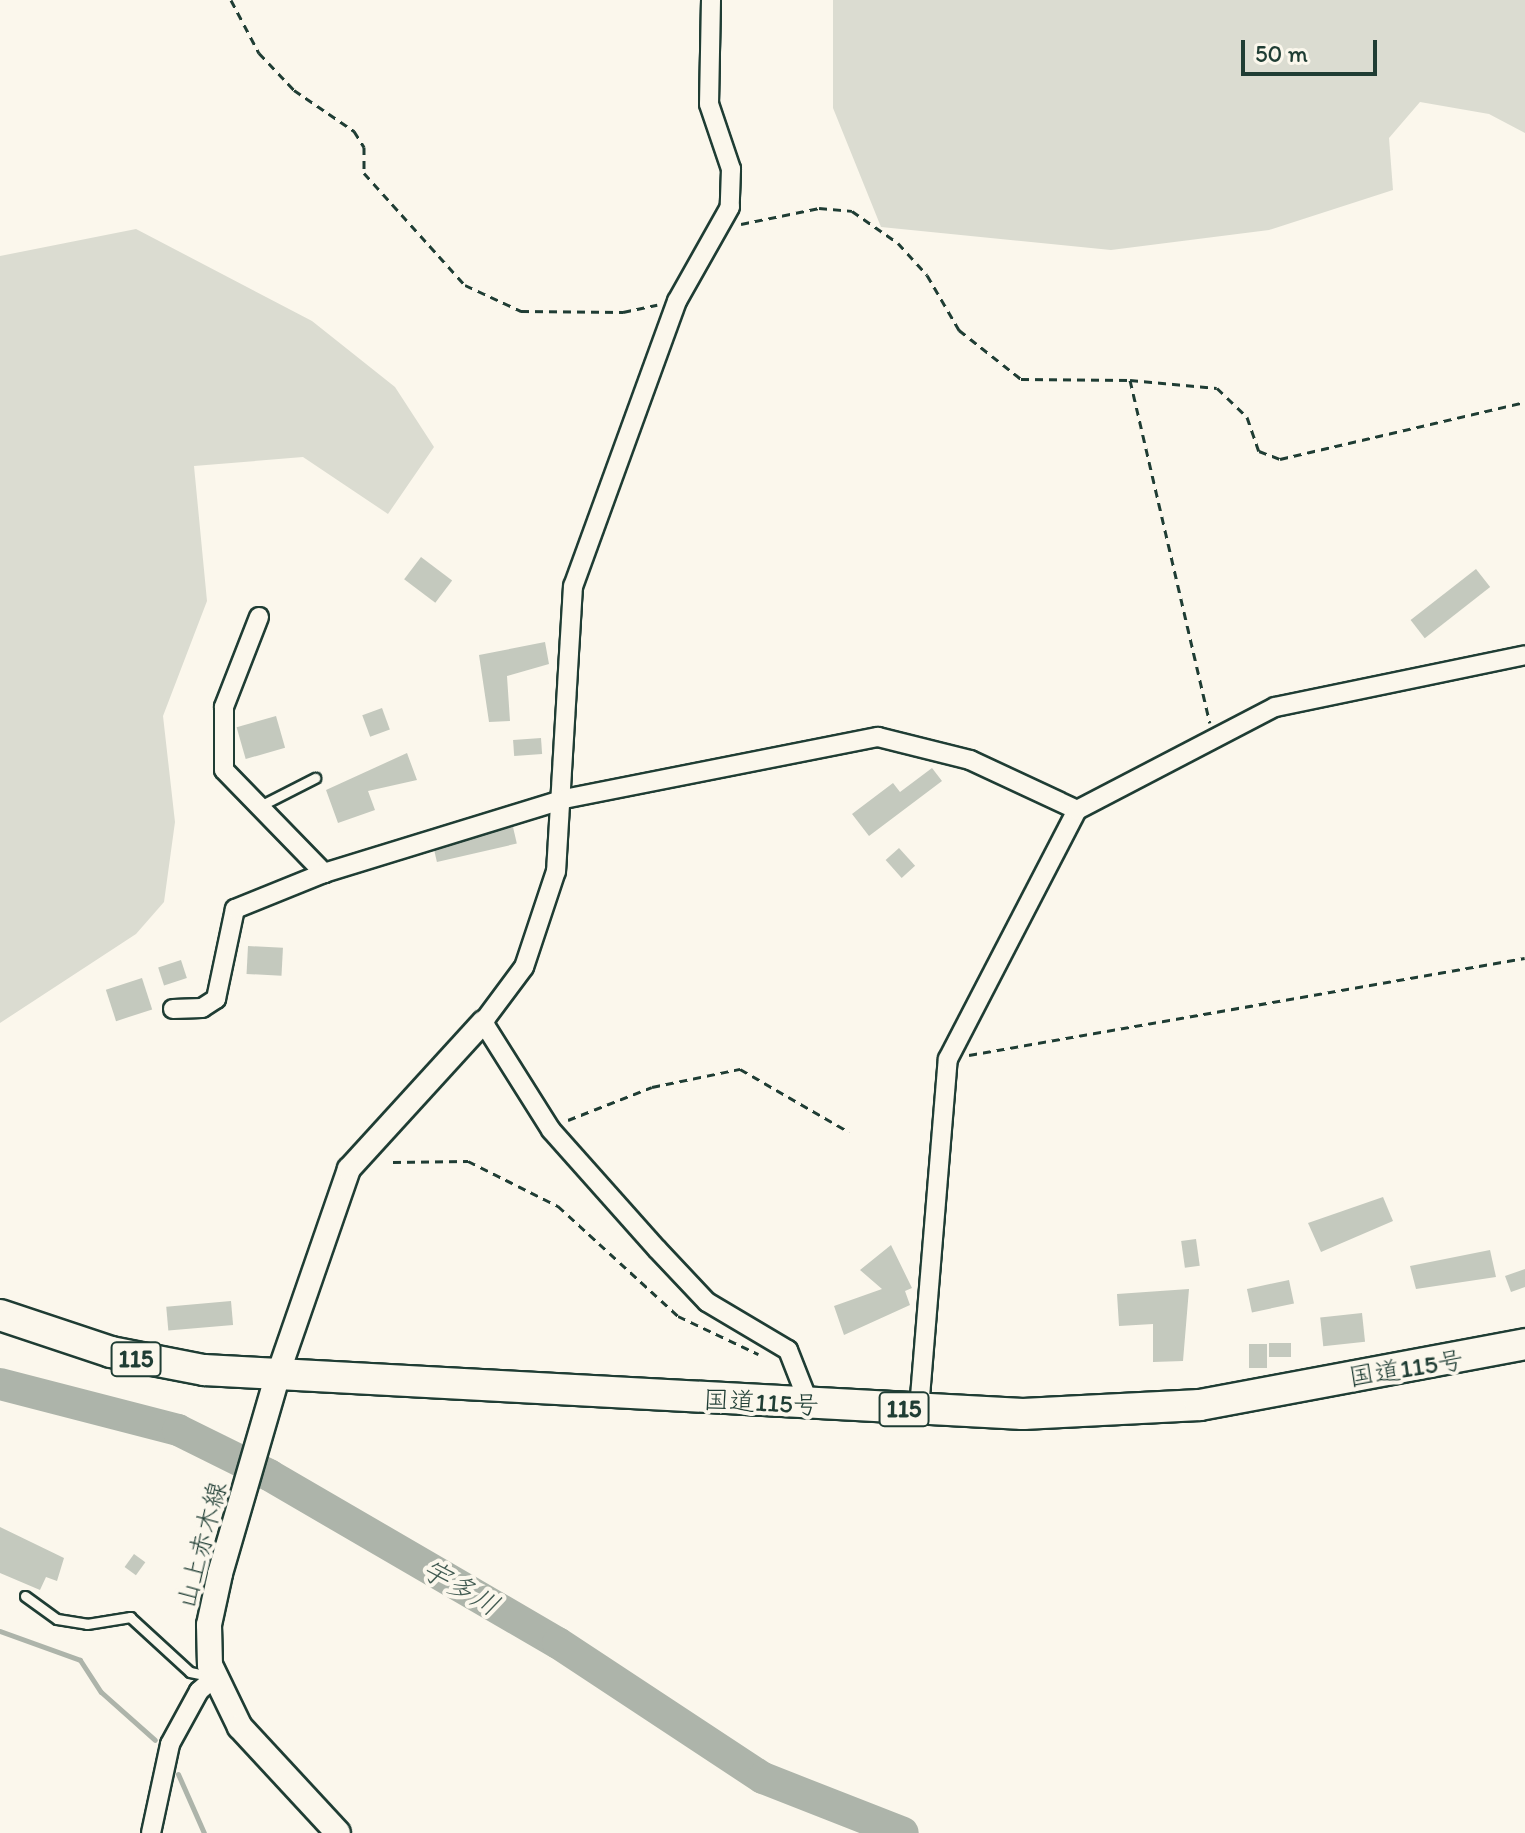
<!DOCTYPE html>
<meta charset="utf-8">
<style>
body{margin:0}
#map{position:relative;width:1525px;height:1833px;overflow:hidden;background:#fbf7ec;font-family:Itim,"Klee One",sans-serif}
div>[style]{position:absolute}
.green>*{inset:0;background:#dbdcd1}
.stream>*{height:5px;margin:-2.5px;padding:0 2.5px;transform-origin:2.5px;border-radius:2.5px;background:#adb4aa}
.river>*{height:32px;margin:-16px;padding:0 16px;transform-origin:16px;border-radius:16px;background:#adb4aa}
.building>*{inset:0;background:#c4c9be;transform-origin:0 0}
.path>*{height:3px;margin-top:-1.5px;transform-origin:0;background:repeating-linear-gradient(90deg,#1f3d34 0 8px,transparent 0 14px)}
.roads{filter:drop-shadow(2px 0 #1f3d34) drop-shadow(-2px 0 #1f3d34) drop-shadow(0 2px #1f3d34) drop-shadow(0 -2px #1f3d34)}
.service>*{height:9px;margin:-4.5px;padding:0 4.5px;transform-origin:4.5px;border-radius:4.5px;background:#fbf7ec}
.minor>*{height:18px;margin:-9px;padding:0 9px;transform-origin:9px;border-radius:9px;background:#fbf7ec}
.tertiary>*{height:22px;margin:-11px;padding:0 11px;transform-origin:11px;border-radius:11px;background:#fbf7ec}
.secondary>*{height:24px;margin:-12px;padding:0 12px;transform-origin:12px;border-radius:12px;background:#fbf7ec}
.trunk>*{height:30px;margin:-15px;padding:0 15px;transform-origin:15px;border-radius:15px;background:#fbf7ec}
span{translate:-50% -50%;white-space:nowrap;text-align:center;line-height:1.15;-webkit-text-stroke:8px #fbf7ec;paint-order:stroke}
.shield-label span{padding:2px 6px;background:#fbf7ec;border:2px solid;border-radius:6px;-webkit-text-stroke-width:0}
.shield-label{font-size:24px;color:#1f3d34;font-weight:700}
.street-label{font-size:26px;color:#1f3d34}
.water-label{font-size:28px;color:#425b52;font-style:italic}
.scale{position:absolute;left:1241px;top:40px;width:136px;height:36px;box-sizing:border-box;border:4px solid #1f3d34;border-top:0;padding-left:10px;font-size:24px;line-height:28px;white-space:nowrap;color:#1f3d34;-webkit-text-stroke:6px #fbf7ec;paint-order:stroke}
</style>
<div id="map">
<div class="green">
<i style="clip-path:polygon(833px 0,1525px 0,1525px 133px,1489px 114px,1420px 102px,1389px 138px,1393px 190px,1269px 230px,1111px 250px,881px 227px,833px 108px)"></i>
<i style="clip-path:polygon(136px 229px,312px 321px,395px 387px,434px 447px,388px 514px,303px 457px,194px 466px,207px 601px,163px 716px,175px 822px,164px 902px,136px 934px,0 1023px,0 256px)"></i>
</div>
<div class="stream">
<i style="left:0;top:1631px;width:85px;rotate:19.9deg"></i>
<i style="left:80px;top:1660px;width:38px;rotate:57deg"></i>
<i style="left:101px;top:1692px;width:72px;rotate:41.6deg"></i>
<i style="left:178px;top:1774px;width:64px;rotate:66.2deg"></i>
</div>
<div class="river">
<i style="left:0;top:1384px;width:184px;rotate:14.5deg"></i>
<i style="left:178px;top:1430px;width:102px;rotate:26.3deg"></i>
<i style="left:269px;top:1475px;width:334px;rotate:30.2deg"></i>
<i style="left:558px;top:1643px;width:245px;rotate:33.4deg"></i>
<i style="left:763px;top:1778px;width:150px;rotate:21.4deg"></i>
</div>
<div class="building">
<i style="left:421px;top:557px;width:39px;height:28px;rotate:37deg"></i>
<i style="left:1476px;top:569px;width:23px;height:83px;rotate:52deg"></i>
<i style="clip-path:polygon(545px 642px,549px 664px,507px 676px,510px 721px,489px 722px,479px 655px)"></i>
<i style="left:382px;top:708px;width:23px;height:21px;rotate:70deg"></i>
<i style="left:276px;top:716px;width:33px;height:41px;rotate:74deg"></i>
<i style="left:541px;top:738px;width:16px;height:28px;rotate:86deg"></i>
<i style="clip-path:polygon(407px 753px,417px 780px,368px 791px,375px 810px,338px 823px,326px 790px)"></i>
<i style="clip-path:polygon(932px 768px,942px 781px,869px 836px,852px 814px,893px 783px,900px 792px)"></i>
<i style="left:513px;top:827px;width:17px;height:82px;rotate:77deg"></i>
<i style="left:899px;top:848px;width:24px;height:18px;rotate:48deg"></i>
<i style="left:248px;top:946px;width:35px;height:28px;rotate:3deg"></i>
<i style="left:181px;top:960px;width:19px;height:24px;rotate:72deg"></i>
<i style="left:142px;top:978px;width:33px;height:38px;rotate:72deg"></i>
<i style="clip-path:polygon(1383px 1197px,1393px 1221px,1321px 1252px,1308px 1223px)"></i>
<i style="left:1196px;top:1239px;width:27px;height:15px;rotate:82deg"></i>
<i style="clip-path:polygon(891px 1245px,912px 1288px,905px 1291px,910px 1305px,844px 1335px,834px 1306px,882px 1289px,860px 1270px)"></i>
<i style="clip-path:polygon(1490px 1250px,1496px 1277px,1416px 1289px,1410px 1266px)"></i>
<i style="clip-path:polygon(1525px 1269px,1525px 1287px,1511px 1292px,1505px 1276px)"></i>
<i style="left:1289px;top:1280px;width:24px;height:43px;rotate:78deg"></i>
<i style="clip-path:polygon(1189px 1289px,1183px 1361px,1153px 1362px,1153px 1324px,1119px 1326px,1117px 1294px)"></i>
<i style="left:231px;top:1301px;width:24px;height:65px;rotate:85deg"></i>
<i style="left:1362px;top:1313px;width:29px;height:42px;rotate:84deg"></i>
<i style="left:1291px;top:1343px;width:14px;height:22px;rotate:90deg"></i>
<i style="left:1249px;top:1344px;width:18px;height:24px"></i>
<i style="clip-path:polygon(0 1527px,64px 1558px,57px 1581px,46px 1577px,40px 1590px,0 1573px)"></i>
<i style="left:134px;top:1554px;width:14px;height:16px;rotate:36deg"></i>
</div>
<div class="path">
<i style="left:231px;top:0;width:60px;rotate:62.2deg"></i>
<i style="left:259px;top:53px;width:51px;rotate:46.6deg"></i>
<i style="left:294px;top:90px;width:73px;rotate:34.3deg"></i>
<i style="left:354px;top:131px;width:19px;rotate:58deg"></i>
<i style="left:364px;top:147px;width:26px;rotate:90deg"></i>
<i style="left:364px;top:173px;width:151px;rotate:48deg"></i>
<i style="left:465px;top:285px;width:62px;rotate:24.9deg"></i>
<i style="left:521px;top:311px;width:102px;rotate:0.6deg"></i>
<i style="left:623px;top:312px;width:35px;rotate:-12deg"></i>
<i style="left:741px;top:224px;width:80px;rotate:-11.6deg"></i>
<i style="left:819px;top:208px;width:33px;rotate:5deg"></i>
<i style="left:852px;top:211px;width:56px;rotate:34.8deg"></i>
<i style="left:898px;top:243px;width:43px;rotate:47.8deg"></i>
<i style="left:927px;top:275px;width:64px;rotate:59.8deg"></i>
<i style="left:959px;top:330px;width:79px;rotate:38.3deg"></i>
<i style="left:1021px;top:379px;width:109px;rotate:0.5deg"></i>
<i style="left:1130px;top:380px;width:352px;rotate:76.9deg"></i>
<i style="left:1130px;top:380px;width:87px;rotate:5.3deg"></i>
<i style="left:1217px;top:388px;width:42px;rotate:44deg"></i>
<i style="left:1247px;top:417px;width:36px;rotate:71deg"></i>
<i style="left:1259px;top:451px;width:22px;rotate:21deg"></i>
<i style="left:1280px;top:459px;width:252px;rotate:-13.1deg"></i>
<i style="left:969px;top:1055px;width:564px;rotate:-9.9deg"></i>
<i style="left:568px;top:1120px;width:90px;rotate:-21.4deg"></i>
<i style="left:652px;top:1087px;width:90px;rotate:-11.6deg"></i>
<i style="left:740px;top:1069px;width:126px;rotate:30deg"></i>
<i style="left:393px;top:1162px;width:75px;rotate:-0.8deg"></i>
<i style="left:468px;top:1161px;width:101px;rotate:26.6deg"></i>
<i style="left:558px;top:1206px;width:163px;rotate:42.5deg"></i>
<i style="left:678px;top:1316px;width:89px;rotate:25.4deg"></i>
</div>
<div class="roads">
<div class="service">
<i style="left:260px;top:806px;width:62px;rotate:-27deg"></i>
<i style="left:25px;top:1596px;width:39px;rotate:36deg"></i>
<i style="left:57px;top:1619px;width:30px;rotate:9deg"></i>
<i style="left:87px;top:1624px;width:44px;rotate:-9.2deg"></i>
<i style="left:130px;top:1617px;width:81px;rotate:42.5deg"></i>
<i style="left:190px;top:1672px;width:25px;rotate:12deg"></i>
</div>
<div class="minor">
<i style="left:711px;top:0;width:104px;rotate:91.1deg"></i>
<i style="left:709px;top:104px;width:69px;rotate:71.3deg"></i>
<i style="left:731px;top:169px;width:38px;rotate:92deg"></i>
<i style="left:730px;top:207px;width:108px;rotate:119.4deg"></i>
<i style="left:677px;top:301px;width:303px;rotate:110deg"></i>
<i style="left:573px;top:586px;width:286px;rotate:93.4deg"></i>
<i style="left:556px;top:871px;width:101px;rotate:108.4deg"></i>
<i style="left:524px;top:967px;width:69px;rotate:126.7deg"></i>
<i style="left:483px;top:1022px;width:128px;rotate:57.8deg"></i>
<i style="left:551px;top:1130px;width:159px;rotate:48.3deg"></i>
<i style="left:657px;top:1249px;width:73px;rotate:46.7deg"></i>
<i style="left:707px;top:1302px;width:94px;rotate:30.7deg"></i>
<i style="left:788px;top:1350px;width:60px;rotate:68.6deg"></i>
<i style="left:259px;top:617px;width:97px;rotate:111.3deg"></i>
<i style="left:224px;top:707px;width:63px;rotate:90deg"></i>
<i style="left:224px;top:770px;width:144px;rotate:45.8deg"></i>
<i style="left:324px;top:873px;width:251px;rotate:-17.1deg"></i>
<i style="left:564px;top:799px;width:320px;rotate:-11.2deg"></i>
<i style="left:878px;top:737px;width:95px;rotate:14deg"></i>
<i style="left:970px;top:760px;width:118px;rotate:25deg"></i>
<i style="left:173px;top:1009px;width:29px;rotate:-2deg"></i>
<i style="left:202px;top:1008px;width:17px;rotate:-33deg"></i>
<i style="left:216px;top:999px;width:92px;rotate:-78.1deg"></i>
<i style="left:235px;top:909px;width:96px;rotate:-22deg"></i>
<i style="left:919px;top:1409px;width:351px;rotate:-85.3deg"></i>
<i style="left:948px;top:1059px;width:280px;rotate:-62.6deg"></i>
<i style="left:1077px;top:810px;width:223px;rotate:-27.5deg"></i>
<i style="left:1275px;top:707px;width:255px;rotate:-11.7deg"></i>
<i style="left:151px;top:1833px;width:91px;rotate:-77.9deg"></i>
<i style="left:170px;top:1744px;width:60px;rotate:-61.3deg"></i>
<i style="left:199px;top:1691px;width:21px;rotate:-41deg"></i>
</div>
<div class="tertiary">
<i style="left:278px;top:1374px;width:217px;rotate:-70.9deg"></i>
<i style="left:349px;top:1169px;width:199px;rotate:-47.6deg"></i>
</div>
<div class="secondary">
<i style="left:278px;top:1374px;width:208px;rotate:106.2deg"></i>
<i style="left:220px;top:1574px;width:52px;rotate:102.2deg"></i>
<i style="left:209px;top:1625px;width:40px;rotate:88.6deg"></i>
<i style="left:210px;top:1665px;width:69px;rotate:64.2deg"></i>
<i style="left:240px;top:1727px;width:144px;rotate:47.2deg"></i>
</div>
<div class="trunk">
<i style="left:0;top:1315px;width:117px;rotate:18.4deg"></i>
<i style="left:111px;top:1352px;width:95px;rotate:11deg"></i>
<i style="left:204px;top:1370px;width:820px;rotate:3.08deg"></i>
<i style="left:1023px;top:1414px;width:177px;rotate:-2.9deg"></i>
<i style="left:1200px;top:1405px;width:331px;rotate:-10.6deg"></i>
</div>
</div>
<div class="shield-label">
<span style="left:136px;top:1359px">115</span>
<span style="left:904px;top:1409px">115</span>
</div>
<div class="street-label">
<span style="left:1406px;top:1369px;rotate:-9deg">国道115号</span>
<span style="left:761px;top:1403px;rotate:3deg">国道115号</span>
<span style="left:202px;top:1545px;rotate:-75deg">山上赤木線</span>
</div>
<div class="water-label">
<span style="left:461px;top:1587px;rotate:30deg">宇多川</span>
</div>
<div class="scale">50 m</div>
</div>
